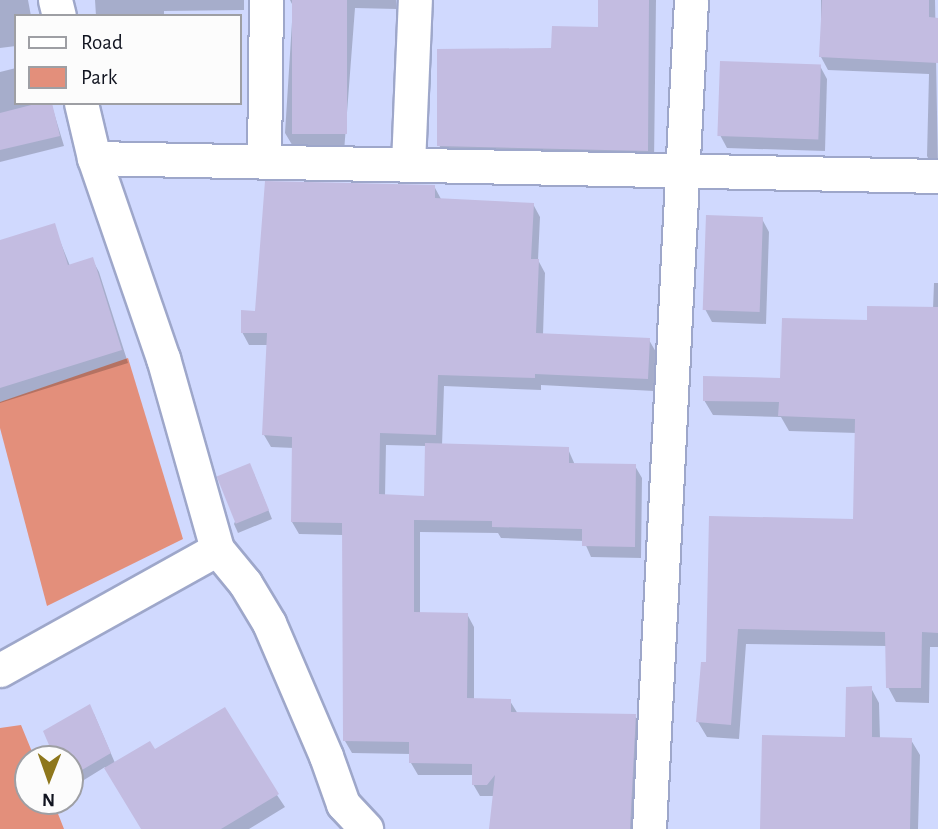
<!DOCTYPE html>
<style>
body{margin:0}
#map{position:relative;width:938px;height:829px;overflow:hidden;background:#d0d9fe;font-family:"Alegreya Sans",sans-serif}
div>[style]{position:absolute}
.green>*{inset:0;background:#e38f7b}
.shadow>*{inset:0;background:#0003}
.building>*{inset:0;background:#c3bce1;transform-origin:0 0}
.roads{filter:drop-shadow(2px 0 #9ea7ca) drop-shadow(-2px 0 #9ea7ca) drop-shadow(0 2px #9ea7ca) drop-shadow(0 -2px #9ea7ca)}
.street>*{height:33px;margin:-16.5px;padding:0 16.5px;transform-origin:16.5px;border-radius:16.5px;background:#fff}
span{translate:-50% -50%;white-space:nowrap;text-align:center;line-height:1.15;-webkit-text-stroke:6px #fcfcfc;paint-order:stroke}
.legend{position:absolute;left:14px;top:14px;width:228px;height:91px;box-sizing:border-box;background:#fcfcfc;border:2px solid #9e9fa4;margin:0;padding:9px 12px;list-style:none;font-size:21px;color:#111420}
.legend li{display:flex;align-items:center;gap:14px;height:35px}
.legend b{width:35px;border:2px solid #9e9fa4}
.north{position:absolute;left:14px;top:745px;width:70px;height:70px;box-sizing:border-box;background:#fcfcfc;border:2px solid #9e9fa4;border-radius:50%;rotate:181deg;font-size:19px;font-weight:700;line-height:28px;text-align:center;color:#111420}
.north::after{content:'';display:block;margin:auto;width:24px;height:32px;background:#8e771c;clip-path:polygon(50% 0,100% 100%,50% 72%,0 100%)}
</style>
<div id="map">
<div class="green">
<i style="clip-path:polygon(128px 358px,183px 539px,47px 606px,0 428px,0 402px)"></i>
<i style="clip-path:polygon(21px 725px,35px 759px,28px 759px,28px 801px,53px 801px,64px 829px,0 829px,0 728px)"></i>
</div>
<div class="shadow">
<i style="clip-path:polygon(0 0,28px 0,31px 16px,16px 16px,16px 46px,0 48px)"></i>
<i style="clip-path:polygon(95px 0,244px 0,244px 10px,164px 11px,164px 16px,96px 16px)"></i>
<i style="clip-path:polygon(290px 0,396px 0,396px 9px,355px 8px,344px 152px,294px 148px,285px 133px,293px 6px)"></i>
<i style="clip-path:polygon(600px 0,656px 0,654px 163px,446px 158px,439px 145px,553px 50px,600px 29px)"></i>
<i style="clip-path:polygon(821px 0,935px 0,938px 169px,934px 169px,927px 156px,929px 74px,828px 70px,821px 57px)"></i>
<i style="clip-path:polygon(820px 66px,827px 79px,825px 151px,727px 148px,720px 135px)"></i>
<i style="clip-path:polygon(16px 68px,16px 103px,51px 103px,64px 146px,0 162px,0 72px)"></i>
<i style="clip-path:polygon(evenodd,434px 186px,441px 199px,533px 204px,540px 217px,538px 260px,545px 273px,543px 335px,649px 340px,656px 352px,654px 391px,541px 385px,541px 390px,444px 386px,442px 446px,568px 449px,575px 465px,635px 466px,642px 478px,641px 558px,591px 557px,584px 541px,501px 538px,498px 533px,420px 532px,420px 614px,467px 614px,474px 627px,474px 700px,510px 701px,518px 714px,635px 716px,642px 728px,636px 829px,491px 829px,495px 796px,480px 796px,473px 784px,473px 775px,418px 775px,411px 763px,411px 754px,352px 753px,345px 741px,343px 535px,299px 534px,292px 522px,294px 448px,271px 447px,264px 435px,268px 345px,249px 345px,242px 332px,257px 312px,434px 186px,386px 445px,426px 446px,426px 498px,385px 496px,386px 445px)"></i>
<i style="clip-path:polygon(762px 219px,769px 232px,766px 324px,712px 322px,705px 309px)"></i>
<i style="clip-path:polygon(54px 226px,70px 266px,92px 259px,99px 272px,128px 363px,0 403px,0 241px)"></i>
<i style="clip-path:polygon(934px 283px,938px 283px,938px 647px,930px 647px,929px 703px,896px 702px,888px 687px,887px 646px,746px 644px,739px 739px,707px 737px,698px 722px,708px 664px,710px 518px,855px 521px,857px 433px,789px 431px,781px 417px,713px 415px,704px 400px,781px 380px,869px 322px,933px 309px)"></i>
<i style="clip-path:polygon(254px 474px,272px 519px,238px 533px,234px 524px)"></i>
<i style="clip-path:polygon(871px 688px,879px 703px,880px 739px,911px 740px,920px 755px,918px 829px,762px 829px,846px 739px)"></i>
<i style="clip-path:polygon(94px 714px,115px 763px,277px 795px,285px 807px,249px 829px,142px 829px,105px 767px,71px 788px,70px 759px,57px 759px)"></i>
</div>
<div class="building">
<i style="left:292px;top:0;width:55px;height:134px"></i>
<i style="clip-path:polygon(598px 0,649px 0,648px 151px,437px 146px,437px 49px,551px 48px,552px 26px,598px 27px)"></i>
<i style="clip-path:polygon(822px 0,929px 0,929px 17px,938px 18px,938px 63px,819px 57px)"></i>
<i style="left:720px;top:61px;width:101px;height:75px;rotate:2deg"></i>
<i style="clip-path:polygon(39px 103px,52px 103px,60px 136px,0 150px,0 113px)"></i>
<i style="clip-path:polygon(265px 181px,435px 185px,435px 198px,534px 203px,531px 259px,539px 259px,536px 333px,650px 338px,648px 379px,535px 374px,535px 378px,438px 375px,436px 435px,380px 433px,379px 494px,424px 496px,425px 443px,569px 447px,569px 463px,636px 464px,635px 547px,582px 546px,582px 529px,492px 527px,492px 521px,414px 520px,414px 612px,468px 613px,467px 698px,511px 699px,511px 712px,636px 714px,630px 829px,489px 829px,495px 775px,487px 785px,472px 785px,472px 764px,409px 763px,409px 742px,343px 741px,342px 523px,291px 522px,292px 437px,262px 435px,267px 333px,241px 333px,241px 310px,255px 311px)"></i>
<i style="left:706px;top:215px;width:57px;height:95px;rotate:2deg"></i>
<i style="clip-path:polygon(55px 223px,68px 265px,93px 257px,122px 350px,0 388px,0 240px)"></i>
<i style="clip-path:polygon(867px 306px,938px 307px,938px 633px,922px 632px,921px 688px,886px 688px,885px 632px,738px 629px,731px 725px,696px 722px,701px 662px,706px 662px,709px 516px,853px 519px,855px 419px,778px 416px,779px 402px,703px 401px,703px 376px,780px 378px,782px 318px,867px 320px)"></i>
<i style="left:250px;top:463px;width:51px;height:36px;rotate:68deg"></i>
<i style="clip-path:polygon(872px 686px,872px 737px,912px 738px,910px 829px,760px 829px,762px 735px,845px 737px,846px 687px)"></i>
<i style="clip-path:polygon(90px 704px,111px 753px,70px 777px,70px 759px,55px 759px,43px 731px)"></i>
<i style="clip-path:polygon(225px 707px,279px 794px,221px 829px,141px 829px,104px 768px,150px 741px,155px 749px)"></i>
</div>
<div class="roads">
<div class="street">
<i style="left:55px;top:0;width:16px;rotate:76deg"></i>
<i style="left:81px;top:103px;width:57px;rotate:76.7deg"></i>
<i style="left:94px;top:158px;width:212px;rotate:71deg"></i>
<i style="left:163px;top:358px;width:198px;rotate:74.2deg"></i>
<i style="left:217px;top:549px;width:44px;rotate:50.5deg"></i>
<i style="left:245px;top:583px;width:47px;rotate:59deg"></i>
<i style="left:269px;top:623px;width:145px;rotate:66.8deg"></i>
<i style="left:326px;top:756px;width:51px;rotate:70.5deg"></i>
<i style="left:343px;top:804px;width:34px;rotate:47deg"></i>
<i style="left:94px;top:158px;width:844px;rotate:1.22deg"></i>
<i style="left:264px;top:161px;width:161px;rotate:-89.3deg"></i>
<i style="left:408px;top:164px;width:164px;rotate:-87.6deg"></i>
<i style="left:0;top:670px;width:248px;rotate:-29.1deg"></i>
<i style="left:649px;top:829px;width:830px;rotate:-87.1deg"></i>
</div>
</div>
<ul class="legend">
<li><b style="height:9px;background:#fff"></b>Road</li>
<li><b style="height:19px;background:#e38f7b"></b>Park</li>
</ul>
<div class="north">N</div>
</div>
